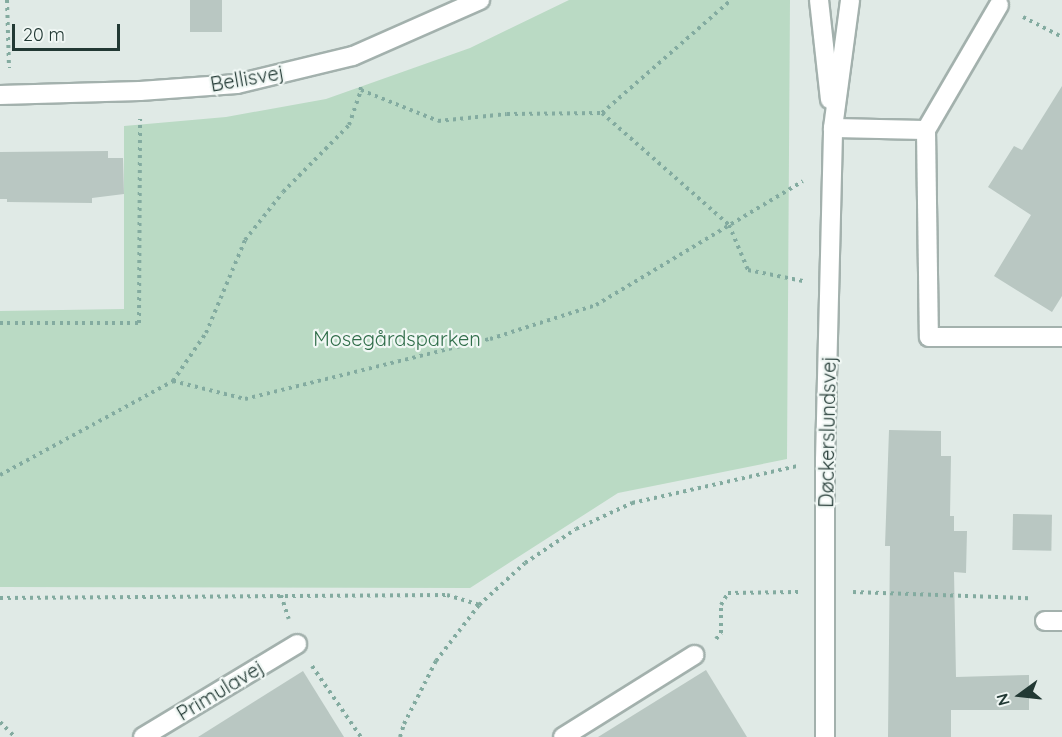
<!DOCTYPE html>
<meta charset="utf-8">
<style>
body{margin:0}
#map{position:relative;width:1062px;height:737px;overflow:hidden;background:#e0eae6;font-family:Quicksand,sans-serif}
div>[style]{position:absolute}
.green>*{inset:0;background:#badac4}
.building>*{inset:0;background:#b9c7c2;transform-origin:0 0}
.path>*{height:4px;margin-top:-2px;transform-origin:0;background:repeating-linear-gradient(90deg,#83aba0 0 3px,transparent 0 7.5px)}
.roads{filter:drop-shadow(2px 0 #a3b1ad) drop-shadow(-2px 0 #a3b1ad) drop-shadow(0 2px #a3b1ad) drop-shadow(0 -2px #a3b1ad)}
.service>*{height:18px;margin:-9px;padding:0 9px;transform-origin:9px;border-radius:9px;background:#fff}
.minor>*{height:18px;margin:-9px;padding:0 9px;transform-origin:9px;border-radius:9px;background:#fff}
.tertiary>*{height:18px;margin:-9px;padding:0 9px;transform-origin:9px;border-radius:9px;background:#fff}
span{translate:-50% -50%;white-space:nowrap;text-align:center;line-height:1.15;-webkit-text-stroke:4.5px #f0f7f4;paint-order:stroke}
.street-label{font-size:20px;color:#223934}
.park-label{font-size:20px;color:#2f6d49}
.north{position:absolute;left:990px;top:665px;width:60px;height:60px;-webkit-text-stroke:4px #f0f7f4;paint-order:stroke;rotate:255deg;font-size:16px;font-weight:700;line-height:24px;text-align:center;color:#223934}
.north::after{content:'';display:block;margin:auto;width:21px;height:27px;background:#223934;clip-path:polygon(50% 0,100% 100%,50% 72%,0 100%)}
.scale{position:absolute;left:12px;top:24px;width:108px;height:27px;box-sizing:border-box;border:3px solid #223934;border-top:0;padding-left:8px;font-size:18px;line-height:21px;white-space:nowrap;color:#223934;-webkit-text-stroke:4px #f0f7f4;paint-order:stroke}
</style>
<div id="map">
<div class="green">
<i style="clip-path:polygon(569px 0,790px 0,787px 459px,618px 493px,470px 588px,0 587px,0 311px,124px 309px,124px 126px,226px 117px,326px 99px,470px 48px)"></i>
</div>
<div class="building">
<i style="left:190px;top:0;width:32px;height:32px"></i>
<i style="clip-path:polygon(1062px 86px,1062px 296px,1052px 312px,994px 276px,1031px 215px,988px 187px,1014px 146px,1022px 150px)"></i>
<i style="clip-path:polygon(108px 151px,108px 158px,123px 158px,124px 194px,92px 198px,92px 203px,7px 202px,7px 199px,0 199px,0 152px)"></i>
<i style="clip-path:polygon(889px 430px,941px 431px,941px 456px,951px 456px,950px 516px,954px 516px,954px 531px,967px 531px,966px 573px,954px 572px,956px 677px,1029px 675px,1029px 710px,951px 710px,951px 737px,888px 737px,890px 546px,885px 546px)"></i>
<i style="left:1013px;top:514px;width:39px;height:36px;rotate:1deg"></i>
<i style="clip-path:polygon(706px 670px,747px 737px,598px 737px)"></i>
<i style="clip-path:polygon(303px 671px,344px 737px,198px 737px)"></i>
</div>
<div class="path">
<i style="left:7px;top:0;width:68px;rotate:88.3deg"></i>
<i style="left:1023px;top:17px;width:44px;rotate:27.1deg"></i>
<i style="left:361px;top:90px;width:83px;rotate:21.9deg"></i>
<i style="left:438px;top:121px;width:69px;rotate:-5.8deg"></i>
<i style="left:507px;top:114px;width:95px;rotate:-0.6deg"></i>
<i style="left:602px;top:113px;width:169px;rotate:41.4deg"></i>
<i style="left:729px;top:225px;width:49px;rotate:67.1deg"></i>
<i style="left:748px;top:270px;width:56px;rotate:11.3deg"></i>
<i style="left:602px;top:113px;width:171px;rotate:-41.2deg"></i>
<i style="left:0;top:323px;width:139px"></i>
<i style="left:139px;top:323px;width:204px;rotate:-89.7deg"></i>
<i style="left:173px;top:381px;width:74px;rotate:14deg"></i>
<i style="left:245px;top:399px;width:252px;rotate:-13.8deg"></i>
<i style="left:490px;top:339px;width:111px;rotate:-17.8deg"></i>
<i style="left:596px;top:305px;width:241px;rotate:-30.9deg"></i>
<i style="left:0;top:475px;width:197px;rotate:-28.5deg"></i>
<i style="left:173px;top:381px;width:58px;rotate:-55.5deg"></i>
<i style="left:206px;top:333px;width:101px;rotate:-67.2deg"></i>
<i style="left:245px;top:240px;width:61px;rotate:-51.6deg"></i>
<i style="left:283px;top:192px;width:94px;rotate:-45.4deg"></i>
<i style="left:349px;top:125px;width:37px;rotate:-71deg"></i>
<i style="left:361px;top:90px;width:7px;rotate:-106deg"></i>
<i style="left:853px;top:592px;width:176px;rotate:2deg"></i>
<i style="left:281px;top:595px;width:25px;rotate:72deg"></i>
<i style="left:0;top:598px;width:447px;rotate:-0.4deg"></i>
<i style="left:447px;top:595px;width:34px;rotate:17deg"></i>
<i style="left:716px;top:639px;width:8px;rotate:-50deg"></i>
<i style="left:721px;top:633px;width:28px;rotate:-90deg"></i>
<i style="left:721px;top:605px;width:14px;rotate:-60deg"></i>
<i style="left:728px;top:593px;width:70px;rotate:-0.8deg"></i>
<i style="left:312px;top:666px;width:86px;rotate:55.4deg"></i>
<i style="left:0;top:722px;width:21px;rotate:45deg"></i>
<i style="left:400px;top:737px;width:14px;rotate:-73deg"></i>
<i style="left:404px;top:724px;width:71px;rotate:-63.1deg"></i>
<i style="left:436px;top:661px;width:71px;rotate:-52.5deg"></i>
<i style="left:479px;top:605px;width:62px;rotate:-42.4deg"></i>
<i style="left:525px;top:563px;width:61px;rotate:-33.7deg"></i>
<i style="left:576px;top:529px;width:62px;rotate:-24.9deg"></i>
<i style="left:632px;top:503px;width:170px;rotate:-12.6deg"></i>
</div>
<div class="roads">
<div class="service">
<i style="left:999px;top:5px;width:145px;rotate:120.3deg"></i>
<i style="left:926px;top:130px;width:207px;rotate:89.2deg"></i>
<i style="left:929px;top:337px;width:133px"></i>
<i style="left:833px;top:128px;width:93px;rotate:1.2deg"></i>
</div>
<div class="minor">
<i style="left:0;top:95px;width:140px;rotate:-1.6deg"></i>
<i style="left:140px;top:91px;width:97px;rotate:-4.1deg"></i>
<i style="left:237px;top:84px;width:119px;rotate:-13.6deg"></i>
<i style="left:353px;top:56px;width:139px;rotate:-23.8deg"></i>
<i style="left:1045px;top:621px;width:17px"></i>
<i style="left:143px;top:737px;width:180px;rotate:-31.1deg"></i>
<i style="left:563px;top:737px;width:155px;rotate:-32deg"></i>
</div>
<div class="tertiary">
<i style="left:819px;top:0;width:100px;rotate:83.7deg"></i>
<i style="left:825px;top:737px;width:277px;rotate:-90deg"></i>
<i style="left:825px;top:460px;width:332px;rotate:-88.6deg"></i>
<i style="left:833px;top:128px;width:129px;rotate:-82.4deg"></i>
</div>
</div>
<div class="street-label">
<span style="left:247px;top:78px;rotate:-10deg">Bellisvej</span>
<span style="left:827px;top:432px;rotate:-89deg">Døckerslundsvej</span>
<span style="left:220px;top:690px;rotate:-31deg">Primulavej</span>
</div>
<div class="park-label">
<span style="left:397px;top:338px">Mosegårdsparken</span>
</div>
<div class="north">N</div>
<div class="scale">20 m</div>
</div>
